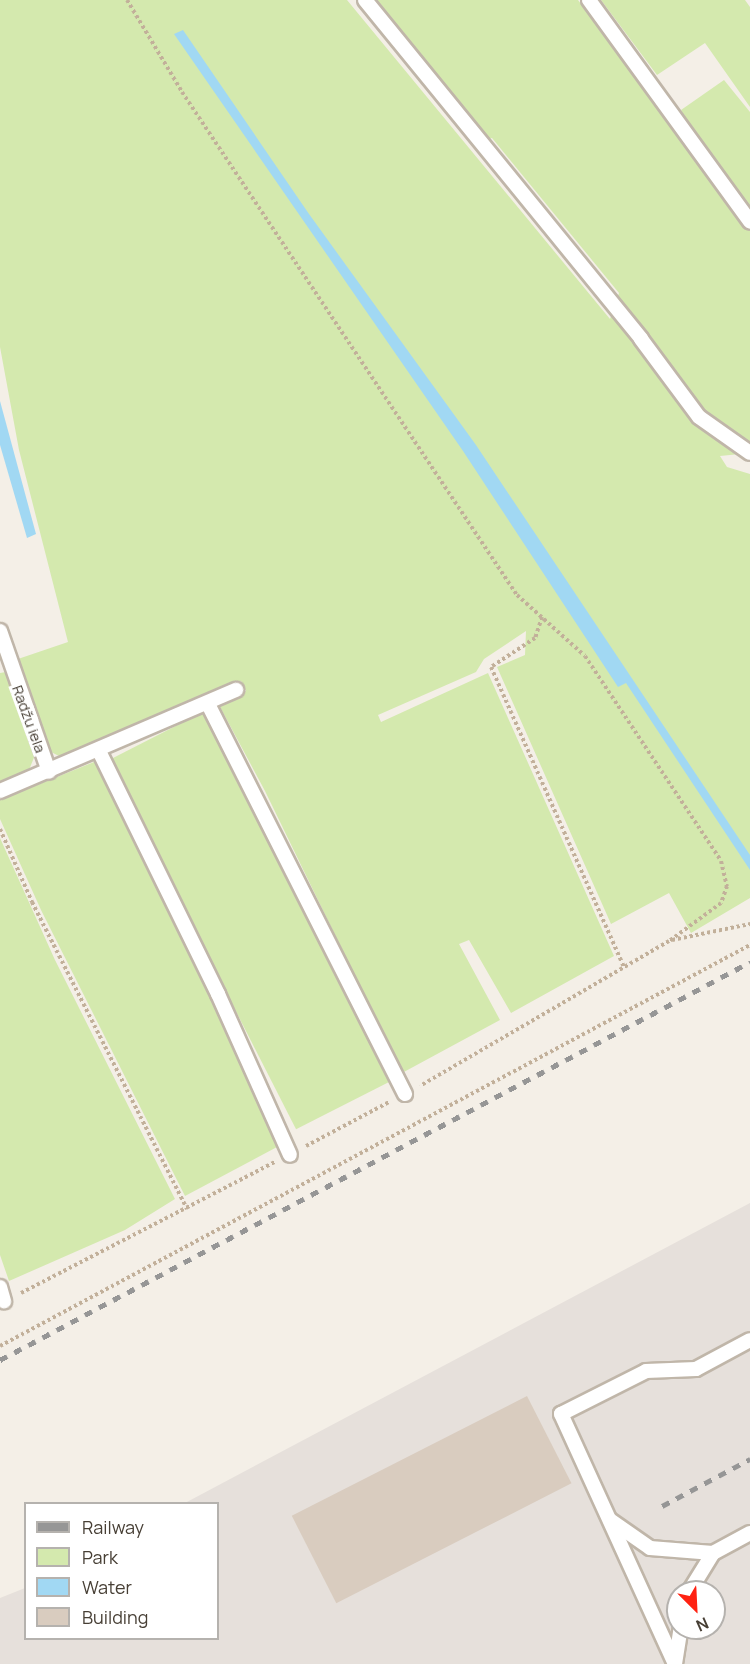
<!DOCTYPE html>
<meta charset="utf-8">
<style>
body{margin:0}
#map{position:relative;width:750px;height:1664px;overflow:hidden;background:#f4efe7;font-family:Manrope,sans-serif}
div>[style]{position:absolute}
.industrial>*{inset:0;background:#e6e0db}
.green>*{inset:0;background:#d4e9ae;transform-origin:0 0}
.water>*{inset:0;background:#a1d8f3}
.building>*{inset:0;background:#d9ccbf;transform-origin:0 0}
.path>*{height:4px;margin-top:-2px;transform-origin:0;background:repeating-linear-gradient(90deg,#c2b09a 0 3px,transparent 0 6px)}
.roads{filter:drop-shadow(2px 0 #c0b6a9) drop-shadow(-2px 0 #c0b6a9) drop-shadow(0 2px #c0b6a9) drop-shadow(0 -2px #c0b6a9)}
.lane>*{height:14px;margin:-7px;padding:0 7px;transform-origin:7px;border-radius:7px;background:#fff}
.rail>*{height:4.5px;margin-top:-2.25px;transform-origin:0;background:repeating-linear-gradient(90deg,#969696 0 8px,transparent 0 16px)}
span{translate:-50% -50%;white-space:nowrap;text-align:center;line-height:1.15;-webkit-text-stroke:6px #fff;paint-order:stroke}
.street-label{font-size:15px;color:#473f35}
.legend{position:absolute;left:24px;top:1502px;width:195px;height:138px;box-sizing:border-box;background:#fff;border:2px solid #b5b2ae;margin:0;padding:8px 10px;list-style:none;font-size:18px;color:#473f35}
.legend li{display:flex;align-items:center;gap:12px;height:30px}
.legend b{width:30px;border:2px solid #b5b2ae}
.north{position:absolute;left:666px;top:1580px;width:60px;height:60px;box-sizing:border-box;background:#fff;border:2px solid #b5b2ae;border-radius:50%;rotate:156deg;font-size:16px;font-weight:700;line-height:24px;text-align:center;color:#473f35}
.north::after{content:'';display:block;margin:auto;width:21px;height:27px;background:#ff2212;clip-path:polygon(50% 0,100% 100%,50% 72%,0 100%)}
</style>
<div id="map">
<div class="industrial">
<i style="clip-path:polygon(evenodd,750px 1203px,750px 1664px,0 1664px,0 1598px,25px 1588px,26px 1638px,218px 1638px,218px 1504px,185px 1503px,750px 1203px,678px 1592px,714px 1592px,714px 1628px,678px 1628px,678px 1592px)"></i>
</div>
<div class="green">
<i style="clip-path:polygon(0 0,347px 0,610px 319px,619px 293px,492px 138px,484px 140px,377px 0,578px 0,730px 201px,681px 110px,724px 80px,750px 112px,750px 453px,720px 456px,727px 467px,750px 474px,750px 898px,691px 933px,669px 893px,611px 924px,497px 667px,525px 655px,526px 631px,484px 659px,476px 672px,378px 715px,381px 722px,488px 673px,614px 956px,511px 1013px,469px 940px,459px 944px,500px 1020px,402px 1073px,265px 791px,219px 705px,246px 691px,241px 681px,61px 757px,49px 751px,15px 660px,68px 642px,19px 450px,0 347px)"></i>
<i style="clip-path:polygon(601px 0,745px 0,750px 7px,750px 107px,705px 43px,657px 75px)"></i>
<i style="clip-path:polygon(6px 672px,35px 755px,29px 770px,0 781px,0 673px)"></i>
<i style="left:207px;top:710px;width:414px;height:111px;rotate:63deg"></i>
<i style="clip-path:polygon(94px 762px,102px 771px,204px 984px,277px 1147px,185px 1196px,41px 910px,0 819px,0 800px)"></i>
<i style="clip-path:polygon(0 838px,55px 960px,175px 1199px,125px 1230px,9px 1281px,0 1255px)"></i>
</div>
<div class="water">
<i style="clip-path:polygon(183px 30px,309px 214px,476px 445px,750px 855px,750px 870px,626px 683px,618px 687px,463px 451px,174px 34px)"></i>
<i style="clip-path:polygon(0 401px,36px 534px,27px 538px,0 445px)"></i>
</div>
<div class="building">
<i style="left:527px;top:1396px;width:98px;height:264px;rotate:63deg"></i>
</div>
<div class="path">
<i style="left:127px;top:0;width:107px;rotate:59.1deg"></i>
<i style="left:182px;top:92px;width:604px;rotate:56.34deg"></i>
<i style="left:517px;top:595px;width:91px;rotate:41.9deg"></i>
<i style="left:585px;top:656px;width:246px;rotate:56.4deg"></i>
<i style="left:721px;top:861px;width:26px;rotate:77deg"></i>
<i style="left:727px;top:886px;width:18px;rotate:109deg"></i>
<i style="left:721px;top:903px;width:64px;rotate:143.8deg"></i>
<i style="left:669px;top:941px;width:288px;rotate:149.8deg"></i>
<i style="left:542px;top:617px;width:22px;rotate:108deg"></i>
<i style="left:535px;top:638px;width:53px;rotate:146.6deg"></i>
<i style="left:491px;top:667px;width:328px;rotate:66.1deg"></i>
<i style="left:0;top:829px;width:80px;rotate:66.3deg"></i>
<i style="left:32px;top:902px;width:344px;rotate:63.2deg"></i>
<i style="left:672px;top:940px;width:80px;rotate:-11.6deg"></i>
<i style="left:306px;top:1146px;width:94px;rotate:-27.9deg"></i>
<i style="left:21px;top:1293px;width:286px;rotate:-27.3deg"></i>
<i style="left:0;top:1346px;width:850px;rotate:-28.13deg"></i>
</div>
<div class="roads">
<div class="lane">
<i style="left:365px;top:0;width:437px;rotate:50.8deg"></i>
<i style="left:641px;top:339px;width:97px;rotate:53.4deg"></i>
<i style="left:699px;top:417px;width:62px;rotate:35.2deg"></i>
<i style="left:589px;top:0;width:274px;rotate:54deg"></i>
<i style="left:0;top:631px;width:149px;rotate:70.8deg"></i>
<i style="left:208px;top:704px;width:437px;rotate:63.2deg"></i>
<i style="left:99px;top:751px;width:271px;rotate:63.9deg"></i>
<i style="left:218px;top:994px;width:176px;rotate:65.9deg"></i>
<i style="left:0;top:791px;width:257px;rotate:-23.2deg"></i>
<i style="left:0;top:1287px;width:15px;rotate:74deg"></i>
<i style="left:610px;top:1520px;width:49px;rotate:35deg"></i>
<i style="left:650px;top:1548px;width:63px;rotate:4.5deg"></i>
<i style="left:689px;top:1592px;width:46px;rotate:-58.4deg"></i>
<i style="left:713px;top:1553px;width:42px;rotate:-28.4deg"></i>
<i style="left:675px;top:1664px;width:275px;rotate:-114.5deg"></i>
<i style="left:561px;top:1414px;width:95px;rotate:-26.8deg"></i>
<i style="left:646px;top:1371px;width:50px;rotate:-2.3deg"></i>
<i style="left:696px;top:1369px;width:61px;rotate:-28.2deg"></i>
<i style="left:675px;top:1664px;width:36px;rotate:-81deg"></i>
</div>
</div>
<div class="rail">
<i style="left:0;top:1360px;width:849px;rotate:-27.95deg"></i>
<i style="left:662px;top:1506px;width:100px;rotate:-28.1deg"></i>
</div>
<div class="street-label">
<span style="left:29px;top:719px;rotate:70deg">Radžu iela</span>
</div>
<ul class="legend">
<li><b style="height:8px;background:#969696"></b>Railway</li>
<li><b style="height:16px;background:#d4e9ae"></b>Park</li>
<li><b style="height:16px;background:#a1d8f3"></b>Water</li>
<li><b style="height:16px;background:#d9ccbf"></b>Building</li>
</ul>
<div class="north">N</div>
</div>
